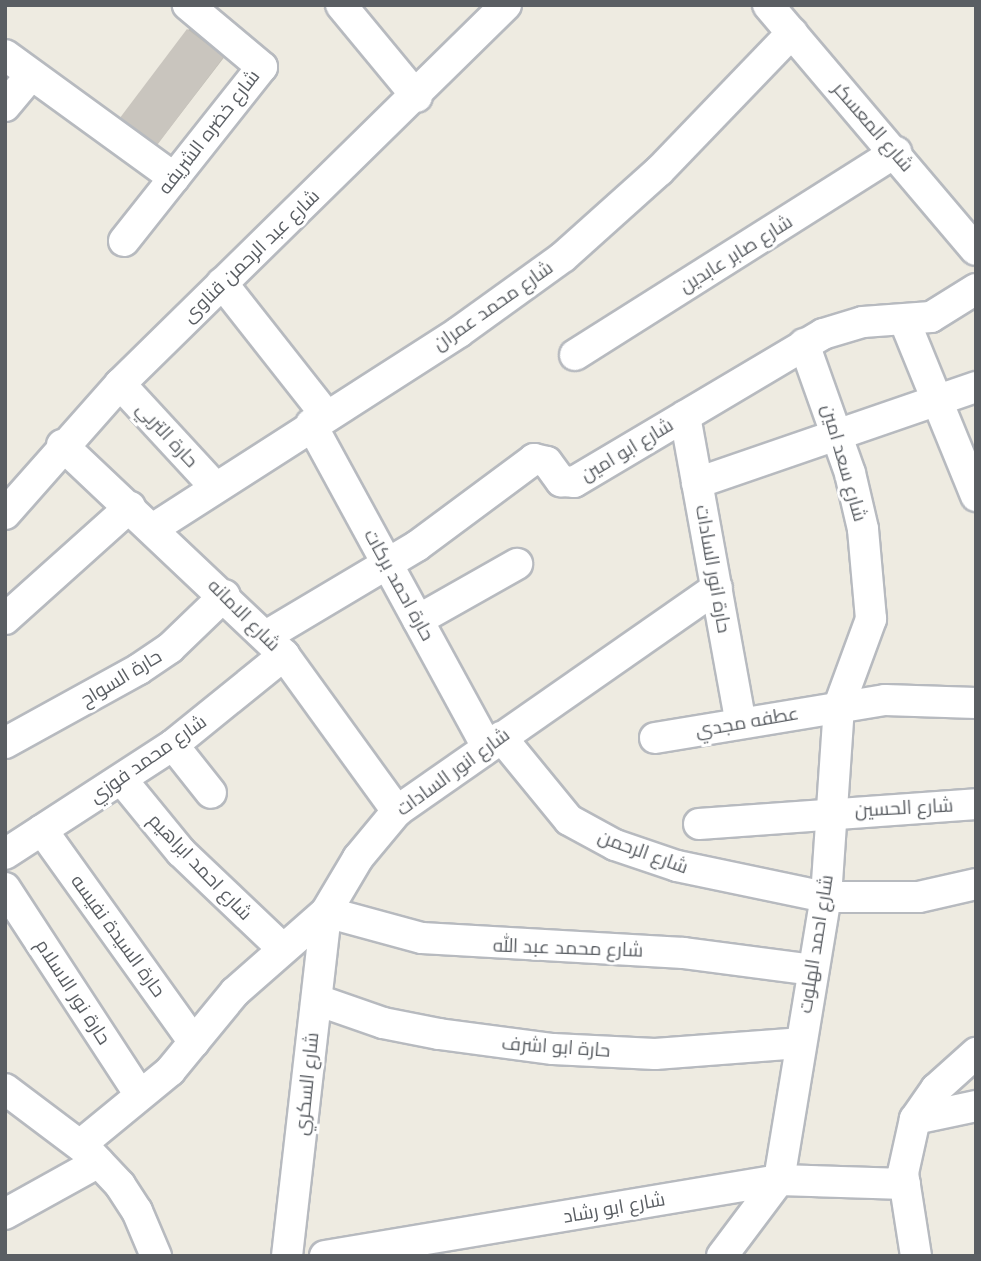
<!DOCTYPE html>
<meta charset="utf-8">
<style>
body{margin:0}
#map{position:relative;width:981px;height:1261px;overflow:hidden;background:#eeebe1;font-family:"Open Sans",Cairo,sans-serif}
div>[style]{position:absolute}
.shadow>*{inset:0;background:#0003}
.building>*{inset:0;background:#c9c5be;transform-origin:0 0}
.roads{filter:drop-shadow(2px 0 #b7babf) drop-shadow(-2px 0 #b7babf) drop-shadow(0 2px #b7babf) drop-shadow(0 -2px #b7babf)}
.minor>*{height:30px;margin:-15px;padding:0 15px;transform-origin:15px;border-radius:15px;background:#fff}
span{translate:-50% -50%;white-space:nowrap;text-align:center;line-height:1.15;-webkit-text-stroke:6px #fff;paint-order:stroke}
.street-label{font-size:19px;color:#5a5e63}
.frame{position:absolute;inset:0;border:7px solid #5a5e63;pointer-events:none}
</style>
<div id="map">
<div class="shadow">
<i style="clip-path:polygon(202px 17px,236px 42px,155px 147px,188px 30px)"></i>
</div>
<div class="building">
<i style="left:187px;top:29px;width:46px;height:115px;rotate:37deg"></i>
</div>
<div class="roads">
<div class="minor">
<i style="left:341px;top:5px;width:119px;rotate:50.4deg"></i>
<i style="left:768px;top:5px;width:321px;rotate:49.7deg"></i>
<i style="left:5px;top:55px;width:209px;rotate:36deg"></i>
<i style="left:5px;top:106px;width:39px;rotate:-50deg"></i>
<i style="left:124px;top:241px;width:222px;rotate:-51.6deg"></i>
<i style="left:262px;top:67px;width:97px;rotate:-140deg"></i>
<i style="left:222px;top:283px;width:168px;rotate:51.8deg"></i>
<i style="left:905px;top:322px;width:188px;rotate:67.8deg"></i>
<i style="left:575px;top:355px;width:380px;rotate:-32.3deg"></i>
<i style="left:120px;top:384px;width:139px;rotate:47.3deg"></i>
<i style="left:685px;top:416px;width:312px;rotate:79.7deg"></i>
<i style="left:311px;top:424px;width:368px;rotate:61.4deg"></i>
<i style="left:62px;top:445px;width:306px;rotate:43.4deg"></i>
<i style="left:284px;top:655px;width:193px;rotate:54.1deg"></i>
<i style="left:697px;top:483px;width:295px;rotate:-19deg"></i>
<i style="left:5px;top:514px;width:174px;rotate:-48.5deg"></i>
<i style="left:120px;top:384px;width:541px;rotate:-44.48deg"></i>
<i style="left:154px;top:528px;width:363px;rotate:-32.7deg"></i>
<i style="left:459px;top:332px;width:128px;rotate:-35.8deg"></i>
<i style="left:563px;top:257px;width:129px;rotate:-41.9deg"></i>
<i style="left:659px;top:171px;width:192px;rotate:-46.1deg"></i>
<i style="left:5px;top:619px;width:168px;rotate:-41.9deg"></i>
<i style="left:418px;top:620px;width:114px;rotate:-29.5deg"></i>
<i style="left:266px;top:636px;width:176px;rotate:-30.8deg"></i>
<i style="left:417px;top:546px;width:146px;rotate:-36.6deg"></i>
<i style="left:534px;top:459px;width:13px;rotate:13deg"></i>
<i style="left:547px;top:462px;width:24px;rotate:54deg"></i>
<i style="left:561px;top:481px;width:13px;rotate:4deg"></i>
<i style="left:574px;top:482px;width:290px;rotate:-30.7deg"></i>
<i style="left:823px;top:334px;width:42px;rotate:-16.7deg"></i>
<i style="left:863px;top:322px;width:68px;rotate:-4.2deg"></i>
<i style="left:931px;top:317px;width:53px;rotate:-31.9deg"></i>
<i style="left:501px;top:737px;width:107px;rotate:50.7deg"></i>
<i style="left:569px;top:820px;width:52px;rotate:28.5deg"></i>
<i style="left:615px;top:845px;width:65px;rotate:18.7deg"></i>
<i style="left:677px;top:866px;width:152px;rotate:11.8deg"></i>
<i style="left:826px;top:897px;width:93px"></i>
<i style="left:919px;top:897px;width:58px;rotate:-12.8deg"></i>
<i style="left:655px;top:738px;width:233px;rotate:-9.4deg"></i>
<i style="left:885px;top:700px;width:91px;rotate:1.9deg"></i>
<i style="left:5px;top:743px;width:153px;rotate:-28.9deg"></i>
<i style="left:139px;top:669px;width:37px;rotate:-34deg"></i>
<i style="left:170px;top:648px;width:76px;rotate:-43.9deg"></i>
<i style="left:173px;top:745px;width:61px;rotate:51.6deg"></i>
<i style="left:122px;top:780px;width:93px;rotate:50.7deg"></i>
<i style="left:181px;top:852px;width:141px;rotate:43.6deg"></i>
<i style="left:699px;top:824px;width:278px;rotate:-4.1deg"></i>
<i style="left:42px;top:830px;width:261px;rotate:54.4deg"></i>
<i style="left:5px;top:854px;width:200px;rotate:-33deg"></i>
<i style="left:173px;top:745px;width:143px;rotate:-39deg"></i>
<i style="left:5px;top:888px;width:247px;rotate:56.9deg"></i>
<i style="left:317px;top:1000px;width:70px;rotate:19.2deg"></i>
<i style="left:383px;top:1023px;width:57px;rotate:11.1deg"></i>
<i style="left:439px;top:1034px;width:115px;rotate:7.5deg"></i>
<i style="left:553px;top:1049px;width:102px;rotate:2.8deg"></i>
<i style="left:655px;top:1054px;width:145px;rotate:-4.3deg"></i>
<i style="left:5px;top:1089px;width:106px;rotate:37deg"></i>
<i style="left:90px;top:1153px;width:44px;rotate:46.8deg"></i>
<i style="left:120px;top:1185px;width:31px;rotate:57deg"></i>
<i style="left:137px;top:1211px;width:49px;rotate:67.1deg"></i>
<i style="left:915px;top:1119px;width:62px;rotate:-12deg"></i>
<i style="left:80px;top:1145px;width:117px;rotate:-39.4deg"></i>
<i style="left:170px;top:1071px;width:102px;rotate:-50.6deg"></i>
<i style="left:235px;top:992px;width:121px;rotate:-41.3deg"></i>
<i style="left:326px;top:912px;width:63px;rotate:-59.3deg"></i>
<i style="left:358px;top:858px;width:61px;rotate:-50.3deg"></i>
<i style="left:397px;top:811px;width:390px;rotate:-34.9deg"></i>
<i style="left:5px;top:1214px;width:107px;rotate:-29deg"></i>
<i style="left:287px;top:1256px;width:346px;rotate:-83.5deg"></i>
<i style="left:326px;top:912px;width:99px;rotate:15.2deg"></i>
<i style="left:422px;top:938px;width:262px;rotate:3.3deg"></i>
<i style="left:684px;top:953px;width:130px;rotate:7.5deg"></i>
<i style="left:325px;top:1256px;width:460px;rotate:-9.5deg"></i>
<i style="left:779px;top:1180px;width:126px;rotate:1.8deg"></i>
<i style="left:722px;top:1256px;width:95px;rotate:-53.1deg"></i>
<i style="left:779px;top:1180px;width:287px;rotate:-80.6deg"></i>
<i style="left:826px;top:897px;width:191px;rotate:-86.1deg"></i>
<i style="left:839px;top:706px;width:93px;rotate:-69.8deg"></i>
<i style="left:871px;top:619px;width:90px;rotate:-95.1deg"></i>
<i style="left:863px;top:529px;width:57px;rotate:-103.1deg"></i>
<i style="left:850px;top:473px;width:137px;rotate:-109.6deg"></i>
<i style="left:916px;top:1256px;width:84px;rotate:-98.9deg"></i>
<i style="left:903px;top:1173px;width:55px;rotate:-77.5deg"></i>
<i style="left:915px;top:1119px;width:37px;rotate:-55deg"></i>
<i style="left:936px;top:1089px;width:54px;rotate:-42deg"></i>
</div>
</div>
<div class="street-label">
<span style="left:873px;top:127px;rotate:49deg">شارع المعسكر</span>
<span style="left:209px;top:132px;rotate:-52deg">شارع خضره الشريفه</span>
<span style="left:736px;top:254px;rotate:-32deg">شارع صابر عابدين</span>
<span style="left:251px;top:256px;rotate:-44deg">شارع عبد الرحمن قناوى</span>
<span style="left:493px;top:306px;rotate:-35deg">شارع محمد عمران</span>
<span style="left:167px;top:435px;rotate:47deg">حارة التربي</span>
<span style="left:627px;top:450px;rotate:-31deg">شارع ابو امين</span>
<span style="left:844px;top:463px;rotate:74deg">شارع سعد امين</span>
<span style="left:713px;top:569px;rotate:80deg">حارة انور السادات</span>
<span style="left:399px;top:585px;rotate:61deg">حارة احمد بركات</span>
<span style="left:244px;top:615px;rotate:45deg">شارع الامانه</span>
<span style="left:121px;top:678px;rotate:-31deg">حارة السواح</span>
<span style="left:747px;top:722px;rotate:-10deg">عطفه مجدي</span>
<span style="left:148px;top:759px;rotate:-35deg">شارع محمد فوزي</span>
<span style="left:453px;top:772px;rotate:-36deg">شارع انور السادات</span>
<span style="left:904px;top:808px;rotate:-3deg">شارع الحسين</span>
<span style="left:643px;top:852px;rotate:20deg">شارع الرحمن</span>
<span style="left:200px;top:867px;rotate:46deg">شارع احمد ابراهيم</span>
<span style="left:118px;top:936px;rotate:54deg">حارة السيدة نفيسه</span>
<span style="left:816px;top:944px;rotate:-81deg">شارع احمد الهلوت</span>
<span style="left:568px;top:948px;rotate:2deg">شارع محمد عبد الله</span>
<span style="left:73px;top:992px;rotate:57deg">حارة نور الاسلام</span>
<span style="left:556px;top:1047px;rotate:4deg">حارة ابو اشرف</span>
<span style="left:307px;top:1084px;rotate:-84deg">شارع السكري</span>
<span style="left:614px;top:1208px;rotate:-10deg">شارع ابو رشاد</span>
</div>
<div class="frame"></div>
</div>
